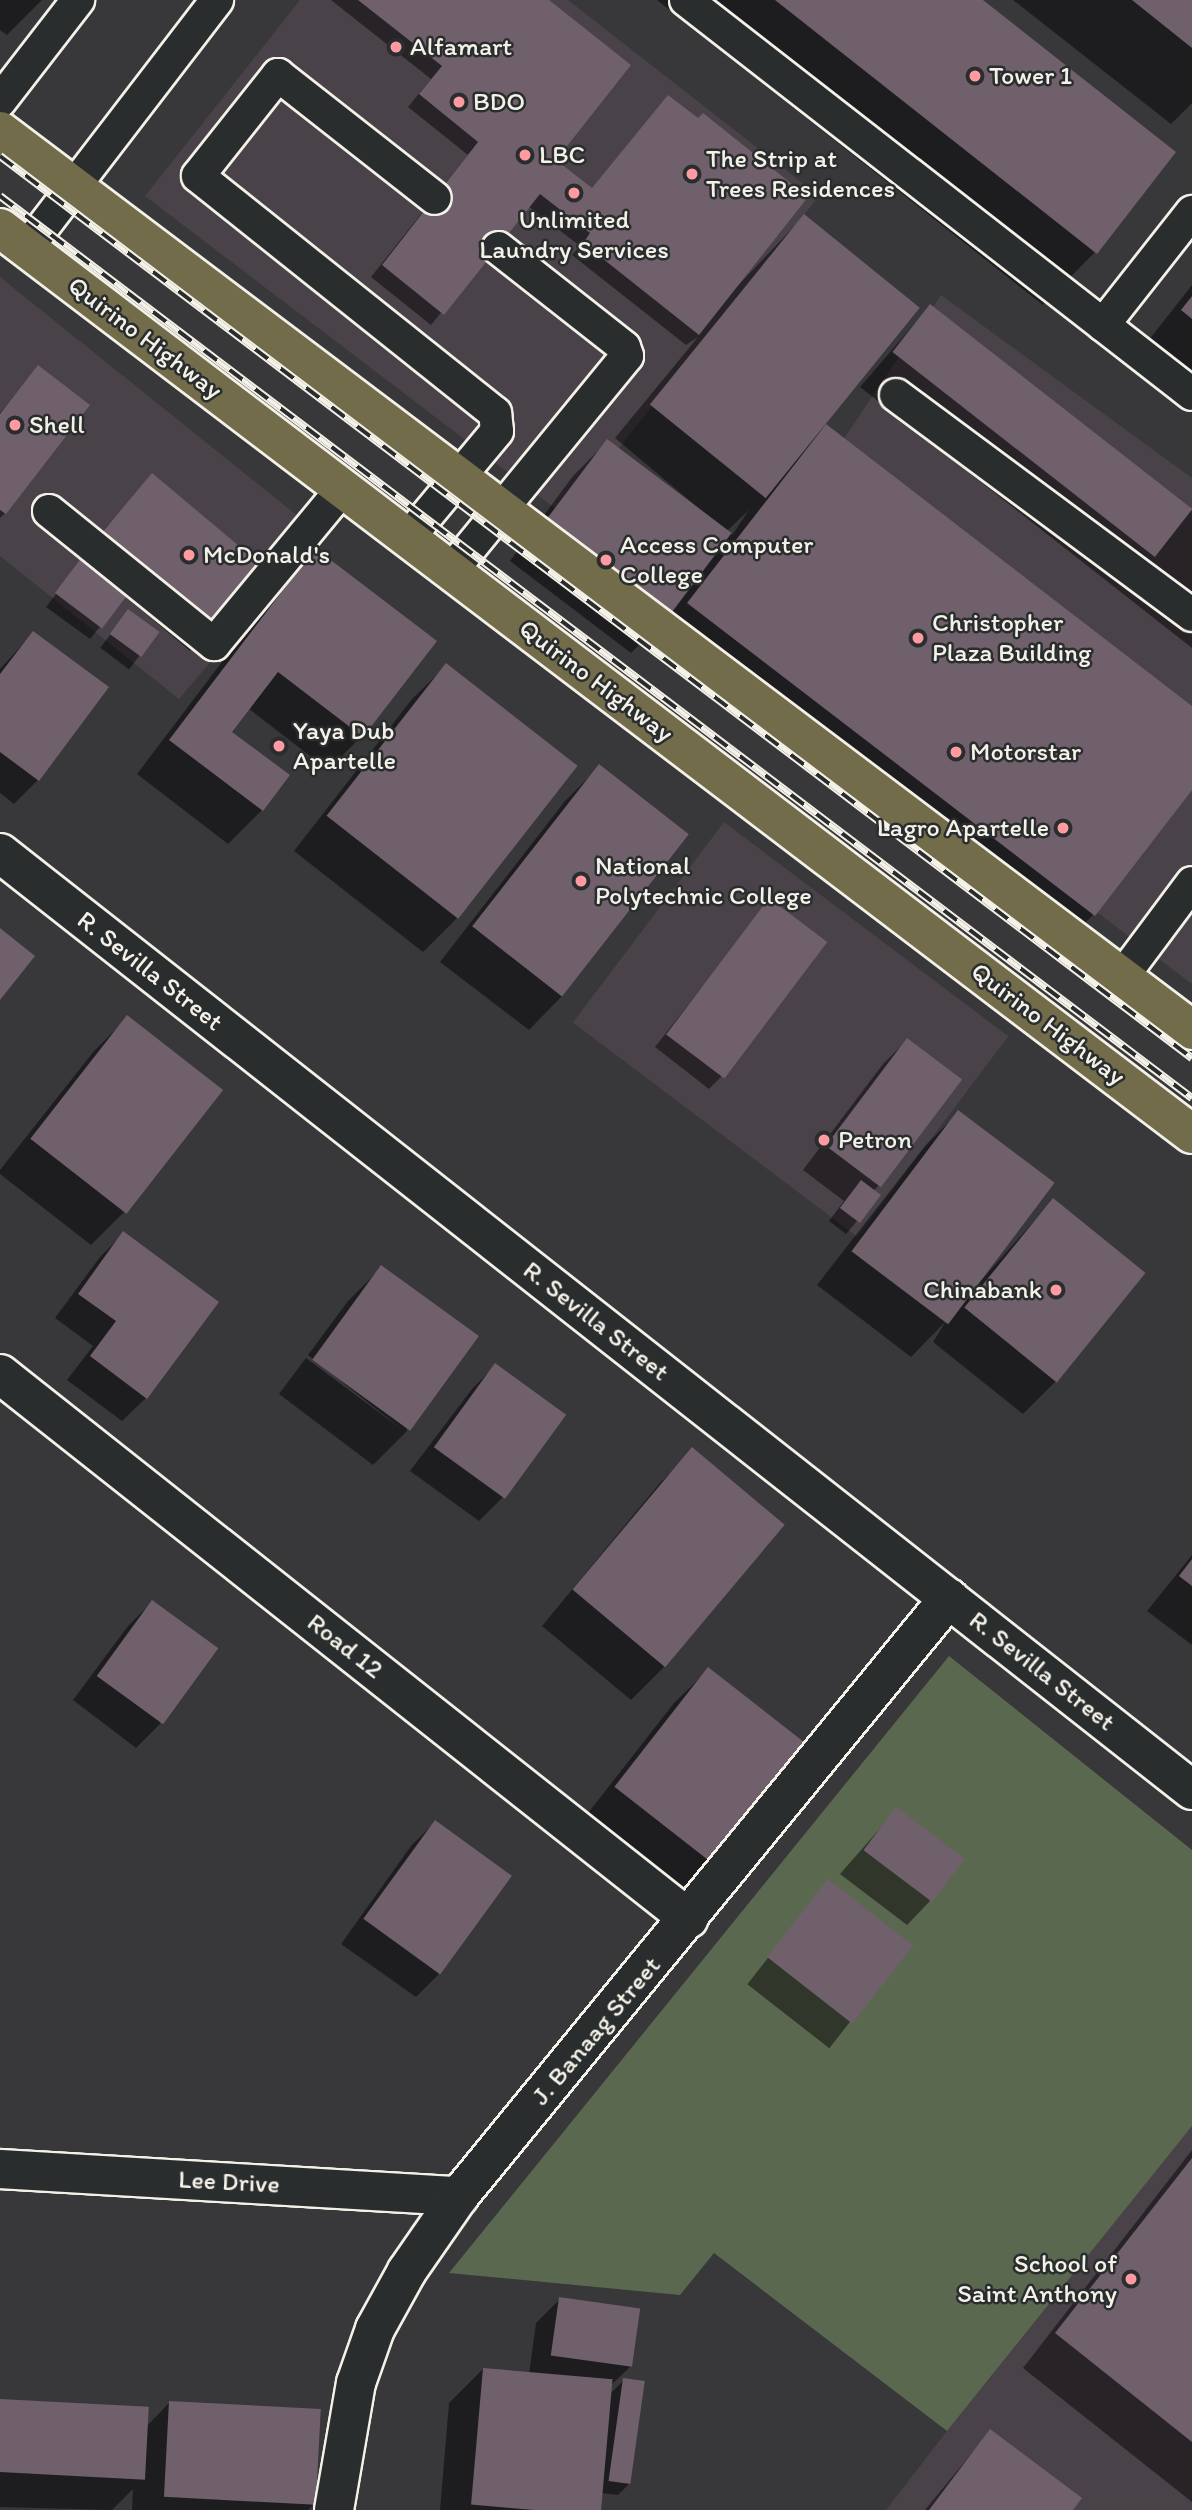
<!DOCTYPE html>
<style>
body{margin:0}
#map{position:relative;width:1192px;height:2510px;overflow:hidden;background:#38373a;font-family:Itim,sans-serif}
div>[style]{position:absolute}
.built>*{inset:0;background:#494349;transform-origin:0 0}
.green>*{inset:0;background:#5b6850}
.shadow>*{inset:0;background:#0007;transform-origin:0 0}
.building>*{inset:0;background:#70606b;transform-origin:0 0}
.roads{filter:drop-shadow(2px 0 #f4f1e8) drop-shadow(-2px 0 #f4f1e8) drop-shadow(0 2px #f4f1e8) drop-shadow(0 -2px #f4f1e8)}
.lane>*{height:32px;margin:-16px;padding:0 16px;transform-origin:16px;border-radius:16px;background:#2a2d2e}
.street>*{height:38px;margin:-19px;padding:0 19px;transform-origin:19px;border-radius:19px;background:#2a2d2e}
.primary>*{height:38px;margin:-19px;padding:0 19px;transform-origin:19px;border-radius:19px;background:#726c4b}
.rail>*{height:8px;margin-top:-4px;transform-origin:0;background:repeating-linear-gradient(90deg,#2a2d2e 0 16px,#f4f1e8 0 32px);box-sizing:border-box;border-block:2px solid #f4f1e8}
.dots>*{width:19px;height:19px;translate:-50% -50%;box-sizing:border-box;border:4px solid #2a2d2e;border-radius:50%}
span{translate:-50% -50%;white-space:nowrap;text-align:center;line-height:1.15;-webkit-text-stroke:5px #2a2d2e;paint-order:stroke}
.poi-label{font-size:26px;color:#f4f1e8}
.left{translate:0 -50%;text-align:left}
.right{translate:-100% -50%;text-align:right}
.street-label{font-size:26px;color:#f4f1e8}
</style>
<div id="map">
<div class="built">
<i style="clip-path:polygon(300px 0,568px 0,819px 196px,565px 516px,145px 196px)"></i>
<i style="clip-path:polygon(0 277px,319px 533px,179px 699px,0 556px)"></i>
<i style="clip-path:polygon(941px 295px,1192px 478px,1192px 984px,717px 626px)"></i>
<i style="left:724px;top:822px;width:356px;height:251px;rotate:37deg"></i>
<i style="clip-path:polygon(1192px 2126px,1192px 2510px,886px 2510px,947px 2431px)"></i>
</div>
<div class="green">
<i style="clip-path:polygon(949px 1656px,1192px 1850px,1192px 2126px,947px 2431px,714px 2253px,680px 2295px,449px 2273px)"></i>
</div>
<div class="shadow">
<i style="clip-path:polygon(0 0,42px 0,7px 35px,0 30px)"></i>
<i style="clip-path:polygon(evenodd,331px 0,546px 0,553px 160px,591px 190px,668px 97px,728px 296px,804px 216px,811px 437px,826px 426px,1192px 708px,1192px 787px,1093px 915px,1051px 957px,647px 646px,666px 618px,631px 653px,510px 561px,573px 476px,607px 442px,721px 527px,615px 438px,698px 337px,686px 345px,572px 255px,580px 246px,528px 206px,431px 325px,371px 277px,468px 155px,408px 107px,431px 79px,331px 0,749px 510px,732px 535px,727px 531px,749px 510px)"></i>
<i style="clip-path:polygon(657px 0,981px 0,1095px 252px,1043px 305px)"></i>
<i style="clip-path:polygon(1013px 0,1192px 0,1192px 103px,1171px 124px)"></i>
<i style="clip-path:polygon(1192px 285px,1192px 413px,1130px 364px)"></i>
<i style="clip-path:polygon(930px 306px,1192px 511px,1192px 648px,860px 387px)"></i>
<i style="clip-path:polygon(38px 367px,5px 513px,0 518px,0 413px)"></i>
<i style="clip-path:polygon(152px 475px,214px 627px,190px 651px,125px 596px,90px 639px,46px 607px,82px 560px,79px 558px)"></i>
<i style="clip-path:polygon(315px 550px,362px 736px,328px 770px,248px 708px,230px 732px,262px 810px,228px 844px,137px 774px,281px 584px)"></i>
<i style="left:128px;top:611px;width:36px;height:46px;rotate:37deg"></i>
<i style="clip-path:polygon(33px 633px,38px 780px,14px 804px,0 793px,0 669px)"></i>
<i style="clip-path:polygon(446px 666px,457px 918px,423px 952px,294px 851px,412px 699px)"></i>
<i style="clip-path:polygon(599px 767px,687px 834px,562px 996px,529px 1030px,440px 962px,565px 801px)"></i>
<i style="clip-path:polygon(770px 901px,721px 1077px,709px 1089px,655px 1047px)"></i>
<i style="clip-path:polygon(128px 1017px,125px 1211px,91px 1245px,0 1174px,0 1170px,94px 1051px)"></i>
<i style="clip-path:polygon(907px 1040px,879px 1185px,873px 1191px,879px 1195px,846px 1234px,829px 1221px,844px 1201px,803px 1170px,883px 1064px)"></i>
<i style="clip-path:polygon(959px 1112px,959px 1305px,1053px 1200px,1057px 1380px,1023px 1414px,933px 1342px,946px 1321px,911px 1357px,817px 1285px,925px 1146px)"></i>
<i style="clip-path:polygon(123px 1234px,146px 1398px,122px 1421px,67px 1380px,93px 1346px,55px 1318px,100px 1257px)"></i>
<i style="clip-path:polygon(382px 1267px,407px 1431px,373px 1465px,279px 1394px,306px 1358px,404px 1431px,308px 1355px,348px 1301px)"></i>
<i style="clip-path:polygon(496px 1365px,502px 1498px,479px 1521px,410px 1471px,472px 1389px)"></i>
<i style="clip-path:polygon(693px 1450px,782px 1524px,665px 1666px,631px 1700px,542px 1626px,659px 1484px)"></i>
<i style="clip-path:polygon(1192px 1555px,1192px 1645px,1147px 1611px)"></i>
<i style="clip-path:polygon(152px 1602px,160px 1724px,136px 1748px,73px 1700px,128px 1626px)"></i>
<i style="clip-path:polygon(708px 1670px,712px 1864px,678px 1898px,581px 1822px,674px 1703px)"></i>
<i style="clip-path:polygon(897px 1809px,930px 1901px,907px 1925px,840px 1874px)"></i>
<i style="clip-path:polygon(435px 1822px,440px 1973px,416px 1997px,341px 1944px,411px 1846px)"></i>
<i style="left:828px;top:1881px;width:104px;height:131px;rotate:38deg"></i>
<i style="clip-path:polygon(1192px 2150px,1192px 2502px,1023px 2368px)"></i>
<i style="clip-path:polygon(560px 2299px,631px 2366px,610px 2386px,609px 2395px,624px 2380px,630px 2483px,618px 2495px,601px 2493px,599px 2510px,440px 2510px,449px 2403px,483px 2369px,529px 2374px,536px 2323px)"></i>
<i style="clip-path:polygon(0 2401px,146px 2427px,169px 2403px,315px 2503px,308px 2510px,132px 2510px,133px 2489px,112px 2510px,0 2507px)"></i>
<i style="clip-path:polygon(990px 2431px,1071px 2510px,925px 2510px)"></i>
</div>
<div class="building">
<i style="clip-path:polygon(358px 0,549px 0,631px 65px,556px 160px,592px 188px,668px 95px,698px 118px,703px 113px,808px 197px,699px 335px,583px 243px,590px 233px,540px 194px,444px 315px,382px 265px,478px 142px,419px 94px,442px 66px)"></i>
<i style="clip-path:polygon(775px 0,983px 0,1176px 152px,1097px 254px)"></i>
<i style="clip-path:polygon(1132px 0,1192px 0,1192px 48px)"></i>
<i style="left:804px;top:214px;width:149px;height:245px;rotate:39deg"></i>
<i style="clip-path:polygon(1192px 296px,1192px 319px,1181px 310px)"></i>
<i style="left:930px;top:304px;width:333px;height:61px;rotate:38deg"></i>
<i style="clip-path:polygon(38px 365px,90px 405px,6px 514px,0 510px,0 414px)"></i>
<i style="clip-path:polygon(826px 424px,1192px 706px,1192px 790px,1095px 916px,687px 603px)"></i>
<i style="left:607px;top:439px;width:156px;height:109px;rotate:37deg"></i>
<i style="left:152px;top:473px;width:148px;height:78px;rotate:40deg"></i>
<i style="clip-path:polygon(315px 548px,437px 641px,363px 737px,278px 672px,232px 732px,290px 775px,263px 811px,169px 740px)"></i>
<i style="left:82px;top:557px;width:59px;height:45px;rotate:37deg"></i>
<i style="left:128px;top:609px;width:39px;height:31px;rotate:36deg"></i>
<i style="clip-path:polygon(33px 631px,109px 687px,39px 781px,0 752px,0 674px)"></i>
<i style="left:446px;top:663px;width:167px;height:194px;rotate:38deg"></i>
<i style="left:599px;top:764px;width:114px;height:206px;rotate:38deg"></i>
<i style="left:769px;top:898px;width:73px;height:171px;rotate:37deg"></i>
<i style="clip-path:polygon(0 928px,35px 956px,0 1000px)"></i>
<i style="left:127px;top:1015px;width:122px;height:157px;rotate:38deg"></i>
<i style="left:907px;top:1038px;width:69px;height:135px;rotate:37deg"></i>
<i style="left:958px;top:1110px;width:121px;height:177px;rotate:37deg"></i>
<i style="left:861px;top:1180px;width:25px;height:35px;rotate:37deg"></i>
<i style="left:1053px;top:1198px;width:119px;height:141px;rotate:39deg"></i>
<i style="clip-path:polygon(123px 1231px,219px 1302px,147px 1399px,90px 1356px,116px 1321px,78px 1294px)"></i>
<i style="left:381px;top:1265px;width:121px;height:117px;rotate:36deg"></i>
<i style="left:495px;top:1363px;width:88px;height:104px;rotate:36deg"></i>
<i style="left:692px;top:1447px;width:121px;height:186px;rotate:40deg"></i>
<i style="clip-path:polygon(1192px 1559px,1192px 1586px,1179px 1576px)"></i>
<i style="left:152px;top:1600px;width:82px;height:94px;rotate:36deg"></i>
<i style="left:708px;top:1667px;width:127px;height:152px;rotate:38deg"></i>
<i style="left:896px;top:1807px;width:86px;height:54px;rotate:37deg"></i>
<i style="left:435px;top:1820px;width:95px;height:122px;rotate:36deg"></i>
<i style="left:828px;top:1879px;width:108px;height:99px;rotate:38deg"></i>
<i style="clip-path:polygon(1192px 2158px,1192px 2442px,1055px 2333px)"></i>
<i style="left:559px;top:2297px;width:82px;height:59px;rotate:8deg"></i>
<i style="left:483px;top:2368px;width:130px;height:137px;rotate:5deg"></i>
<i style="left:623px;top:2378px;width:22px;height:104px;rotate:8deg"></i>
<i style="left:0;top:2399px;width:149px;height:73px;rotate:3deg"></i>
<i style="left:169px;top:2401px;width:152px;height:96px;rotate:3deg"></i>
<i style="clip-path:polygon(990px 2429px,1082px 2498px,1073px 2510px,929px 2510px)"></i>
</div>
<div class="roads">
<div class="lane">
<i style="left:686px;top:0;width:641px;rotate:37.91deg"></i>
<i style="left:0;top:101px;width:128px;rotate:-52.3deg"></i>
<i style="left:26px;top:249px;width:314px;rotate:-52.5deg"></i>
<i style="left:1103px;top:325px;width:144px;rotate:-51.8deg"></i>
<i style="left:896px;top:395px;width:369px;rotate:36.6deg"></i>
<i style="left:49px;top:511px;width:212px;rotate:38.9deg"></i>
<i style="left:214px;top:644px;width:202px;rotate:-50.4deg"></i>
<i style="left:408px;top:538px;width:139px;rotate:-50.2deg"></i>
<i style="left:497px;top:431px;width:18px;rotate:-96deg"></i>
<i style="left:495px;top:413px;width:380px;rotate:-141.4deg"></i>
<i style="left:198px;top:176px;width:129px;rotate:-51.6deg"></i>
<i style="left:278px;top:75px;width:199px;rotate:38.1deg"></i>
<i style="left:451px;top:571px;width:278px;rotate:-50.7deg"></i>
<i style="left:627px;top:356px;width:9px;rotate:-108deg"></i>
<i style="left:624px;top:347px;width:160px;rotate:-141.8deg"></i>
<i style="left:1122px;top:977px;width:117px;rotate:-53.3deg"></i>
</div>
<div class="street">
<i style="left:0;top:853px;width:1516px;rotate:38.17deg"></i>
<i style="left:0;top:1374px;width:878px;rotate:38.34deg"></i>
<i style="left:0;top:2169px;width:460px;rotate:3.4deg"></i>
<i style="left:334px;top:2510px;width:129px;rotate:-80.2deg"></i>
<i style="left:356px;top:2383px;width:57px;rotate:-70.6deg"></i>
<i style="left:375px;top:2329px;width:66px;rotate:-61.1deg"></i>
<i style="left:407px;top:2271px;width:91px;rotate:-55.3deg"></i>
<i style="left:459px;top:2196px;width:773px;rotate:-50.67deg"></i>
</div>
<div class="primary">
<i style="left:0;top:131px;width:1493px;rotate:37.02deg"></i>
<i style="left:0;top:228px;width:1497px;rotate:37.24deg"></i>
</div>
</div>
<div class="rail">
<i style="left:0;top:156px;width:1495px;rotate:37.12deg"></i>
<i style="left:0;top:196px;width:1495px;rotate:37.12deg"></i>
</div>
<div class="dots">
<i style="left:396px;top:47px;background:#ff9aa2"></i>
<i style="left:975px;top:76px;background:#ff9aa2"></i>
<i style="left:459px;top:102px;background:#ff9aa2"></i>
<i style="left:525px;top:155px;background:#ff9aa2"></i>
<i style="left:692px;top:174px;background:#ff9aa2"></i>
<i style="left:574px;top:193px;background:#ff9aa2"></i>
<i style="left:15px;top:425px;background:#ff9aa2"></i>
<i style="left:189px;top:555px;background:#ff9aa2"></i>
<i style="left:606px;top:560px;background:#ff9aa2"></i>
<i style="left:918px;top:638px;background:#ff9aa2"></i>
<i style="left:279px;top:746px;background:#ff9aa2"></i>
<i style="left:956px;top:752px;background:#ff9aa2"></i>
<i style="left:1063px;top:828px;background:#ff9aa2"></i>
<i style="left:581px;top:881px;background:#ff9aa2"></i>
<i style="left:824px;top:1140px;background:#ff9aa2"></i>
<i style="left:1056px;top:1290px;background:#ff9aa2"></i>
<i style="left:1131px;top:2279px;background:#ff9aa2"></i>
</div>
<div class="poi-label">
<span class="left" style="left:410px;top:47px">Alfamart</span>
<span class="left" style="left:989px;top:76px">Tower 1</span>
<span class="left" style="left:473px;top:102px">BDO</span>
<span class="left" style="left:539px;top:155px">LBC</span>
<span class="left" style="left:706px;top:174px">The Strip at<br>Trees Residences</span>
<span style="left:574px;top:235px">Unlimited<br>Laundry Services</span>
<span class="left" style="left:29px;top:425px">Shell</span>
<span class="left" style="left:620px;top:560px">Access Computer<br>College</span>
<span class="left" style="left:203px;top:555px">McDonald's</span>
<span class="left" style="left:932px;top:638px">Christopher<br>Plaza Building</span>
<span class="left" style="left:293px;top:746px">Yaya Dub<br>Apartelle</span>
<span class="left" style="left:970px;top:752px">Motorstar</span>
<span class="right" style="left:1049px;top:828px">Lagro Apartelle</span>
<span class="left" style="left:595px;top:881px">National<br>Polytechnic College</span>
<span class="left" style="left:838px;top:1140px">Petron</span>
<span class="right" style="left:1042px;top:1290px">Chinabank</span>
<span class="right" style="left:1117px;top:2279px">School of<br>Saint Anthony</span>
</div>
<div class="street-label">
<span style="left:145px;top:338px;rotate:37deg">Quirino Highway</span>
<span style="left:596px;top:681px;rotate:37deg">Quirino Highway</span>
<span style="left:150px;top:971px;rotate:38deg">R. Sevilla Street</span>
<span style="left:1048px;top:1024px;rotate:37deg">Quirino Highway</span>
<span style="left:596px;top:1321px;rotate:38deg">R. Sevilla Street</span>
<span style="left:345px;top:1646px;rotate:38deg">Road 12</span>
<span style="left:1042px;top:1671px;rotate:38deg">R. Sevilla Street</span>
<span style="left:596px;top:2031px;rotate:-50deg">J. Banaag Street</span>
<span style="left:229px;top:2182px;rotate:3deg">Lee Drive</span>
</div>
</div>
